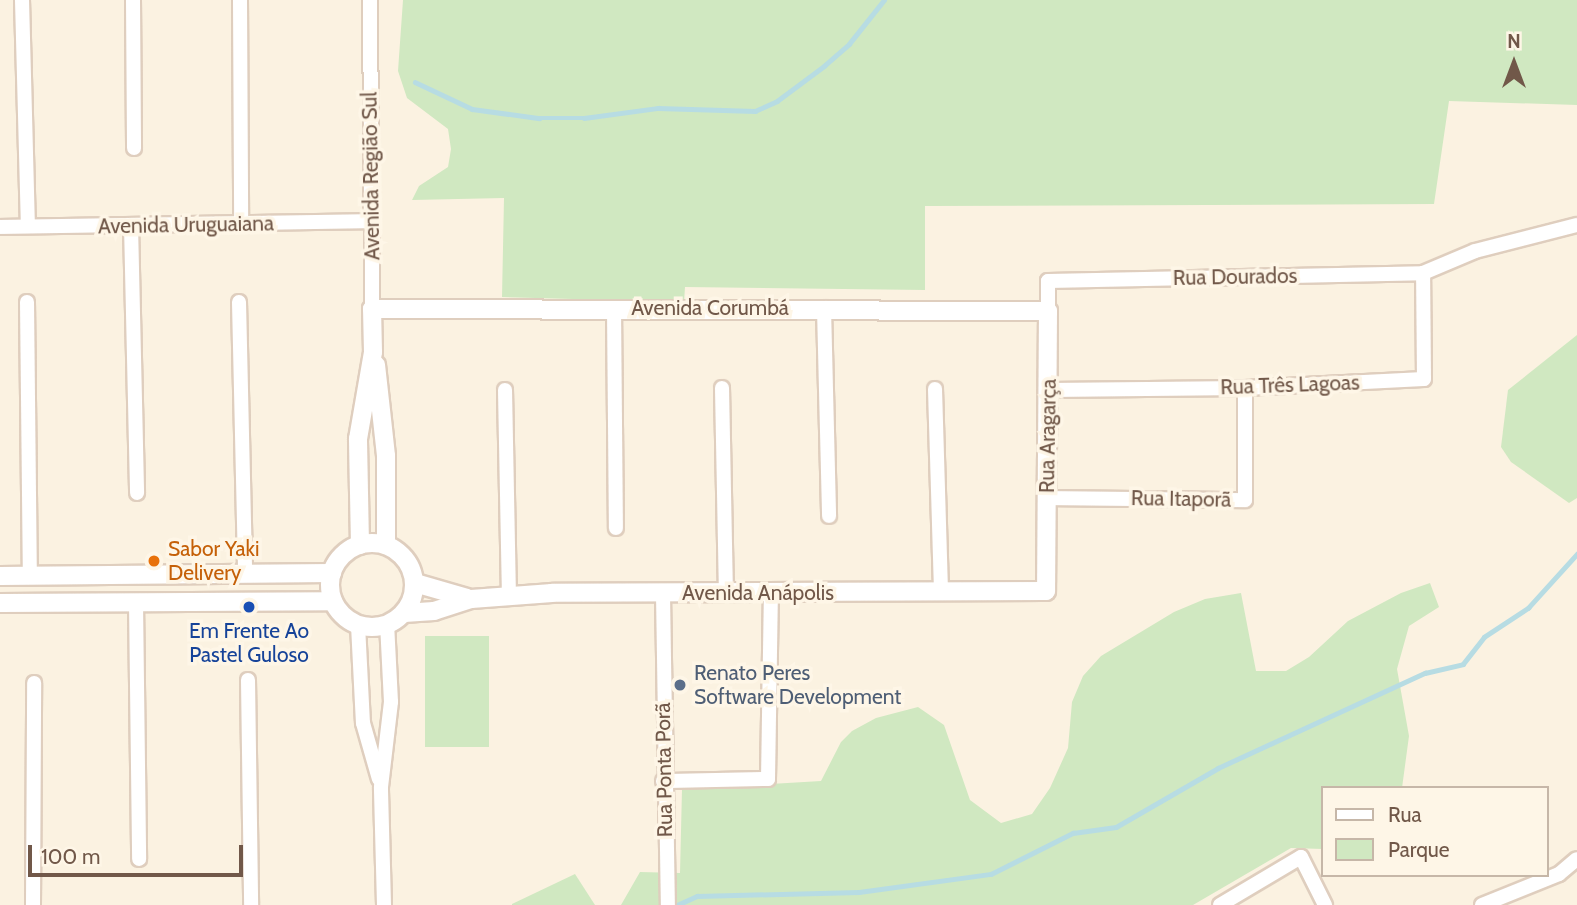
<!DOCTYPE html>
<meta charset="utf-8">
<style>
body{margin:0}
#map{position:relative;width:1577px;height:905px;overflow:hidden;background:#fbf2e1;font-family:Cabin,sans-serif}
div>[style]{position:absolute}
.green>*{inset:0;background:#d0e8c1;transform-origin:0 0}
.stream>*{height:4.5px;margin:-2.25px;padding:0 2.25px;transform-origin:2.25px;border-radius:2.25px;background:#b7dce3}
.roads{filter:drop-shadow(2px 0 #dfcebe) drop-shadow(-2px 0 #dfcebe) drop-shadow(0 2px #dfcebe) drop-shadow(0 -2px #dfcebe)}
.minor>*{height:14px;margin:-7px;padding:0 7px;transform-origin:7px;border-radius:7px;background:#fff}
.tertiary>*{height:18px;margin:-9px;padding:0 9px;transform-origin:9px;border-radius:9px;background:#fff}
.tertiary>.ring{margin:-9px;padding:0;box-sizing:content-box;background:none;border:18px solid #fff;border-radius:50%}
.dots>*{width:19px;height:19px;translate:-50% -50%;box-sizing:border-box;border:4px solid #fef6e7;border-radius:50%}
span{translate:-50% -50%;white-space:nowrap;text-align:center;line-height:1.15;-webkit-text-stroke:7px #fef6e7;paint-order:stroke}
.street-label{font-size:21px;color:#715849}
.food-label{font-size:21px;color:#c56008}
.left{translate:0 -50%;text-align:left}
.transit-label{font-size:21px;color:#164399}
.service-label{font-size:21px;color:#4e5e75}
.legend{position:absolute;left:1321px;top:786px;width:228px;height:91px;box-sizing:border-box;background:#fef6e7;border:2px solid #c6b7a8;margin:0;padding:9px 12px;list-style:none;font-size:21px;color:#715849}
.legend li{display:flex;align-items:center;gap:14px;height:35px}
.legend b{width:35px;border:2px solid #c6b7a8}
.north{position:absolute;left:1479px;top:28px;width:70px;height:70px;-webkit-text-stroke:5px #fef6e7;paint-order:stroke;rotate:0deg;font-size:19px;font-weight:700;line-height:28px;text-align:center;color:#715849}
.north::after{content:'';display:block;margin:auto;width:24px;height:32px;background:#715849;clip-path:polygon(50% 0,100% 100%,50% 72%,0 100%)}
.scale{position:absolute;left:28px;top:845px;width:215px;height:32px;box-sizing:border-box;border:4px solid #715849;border-top:0;padding-left:9px;font-size:21px;line-height:24px;white-space:nowrap;color:#715849;-webkit-text-stroke:5px #fef6e7;paint-order:stroke}
</style>
<div id="map">
<div class="green">
<i style="clip-path:polygon(403px 0,1577px 0,1577px 105px,1449px 101px,1434px 204px,925px 206px,925px 290px,685px 287px,684px 302px,502px 297px,504px 198px,412px 200px,419px 186px,448px 167px,451px 149px,448px 129px,407px 98px,398px 71px)"></i>
<i style="clip-path:polygon(1577px 335px,1577px 498px,1569px 503px,1511px 462px,1501px 447px,1508px 390px)"></i>
<i style="clip-path:polygon(1430px 583px,1439px 607px,1409px 626px,1397px 669px,1409px 736px,1402px 788px,1323px 788px,1323px 849px,1291px 848px,1193px 905px,621px 905px,640px 872px,680px 873px,682px 789px,821px 781px,841px 742px,852px 731px,876px 718px,918px 707px,944px 725px,970px 800px,1001px 823px,1032px 814px,1050px 788px,1068px 748px,1072px 702px,1083px 676px,1101px 656px,1174px 612px,1205px 599px,1241px 593px,1256px 671px,1286px 671px,1309px 657px,1348px 621px,1401px 593px)"></i>
<i style="left:425px;top:636px;width:64px;height:111px"></i>
<i style="clip-path:polygon(575px 874px,595px 905px,512px 905px,512px 904px)"></i>
</div>
<div class="stream">
<i style="left:415px;top:82px;width:63px;rotate:25.3deg"></i>
<i style="left:472px;top:109px;width:68px;rotate:7.7deg"></i>
<i style="left:539px;top:118px;width:45px"></i>
<i style="left:584px;top:118px;width:75px;rotate:-7.7deg"></i>
<i style="left:658px;top:108px;width:97px;rotate:1.8deg"></i>
<i style="left:755px;top:111px;width:24px;rotate:-24deg"></i>
<i style="left:777px;top:101px;width:59px;rotate:-36.7deg"></i>
<i style="left:824px;top:66px;width:33px;rotate:-41deg"></i>
<i style="left:849px;top:44px;width:56px;rotate:-51.5deg"></i>
<i style="left:677px;top:905px;width:22px;rotate:-24deg"></i>
<i style="left:697px;top:896px;width:162px;rotate:-1.4deg"></i>
<i style="left:859px;top:892px;width:133px;rotate:-7.8deg"></i>
<i style="left:991px;top:874px;width:92px;rotate:-26.6deg"></i>
<i style="left:1073px;top:833px;width:43px;rotate:-7.9deg"></i>
<i style="left:1116px;top:827px;width:118px;rotate:-30deg"></i>
<i style="left:1218px;top:768px;width:228px;rotate:-24.7deg"></i>
<i style="left:1425px;top:673px;width:39px;rotate:-13deg"></i>
<i style="left:1463px;top:664px;width:34px;rotate:-52deg"></i>
<i style="left:1484px;top:637px;width:53px;rotate:-33.4deg"></i>
<i style="left:1528px;top:608px;width:73px;rotate:-47.8deg"></i>
</div>
<div class="roads">
<div class="minor">
<i style="left:22px;top:0;width:226px;rotate:88.5deg"></i>
<i style="left:133px;top:0;width:148px;rotate:89.6deg"></i>
<i style="left:240px;top:0;width:224px;rotate:89.7deg"></i>
<i style="left:370px;top:0;width:309px;rotate:89.6deg"></i>
<i style="left:131px;top:225px;width:268px;rotate:88.7deg"></i>
<i style="left:0;top:227px;width:372px;rotate:-0.9deg"></i>
<i style="left:27px;top:302px;width:274px;rotate:89.4deg"></i>
<i style="left:239px;top:302px;width:272px;rotate:88.7deg"></i>
<i style="left:614px;top:308px;width:220px;rotate:89.5deg"></i>
<i style="left:824px;top:308px;width:208px;rotate:88.6deg"></i>
<i style="left:1048px;top:311px;width:30px;rotate:-90deg"></i>
<i style="left:1048px;top:281px;width:375px;rotate:-1.2deg"></i>
<i style="left:1423px;top:273px;width:56px;rotate:-22.9deg"></i>
<i style="left:1475px;top:251px;width:105px;rotate:-14.3deg"></i>
<i style="left:722px;top:388px;width:205px;rotate:88.9deg"></i>
<i style="left:935px;top:389px;width:202px;rotate:88.3deg"></i>
<i style="left:505px;top:390px;width:205px;rotate:88.9deg"></i>
<i style="left:1049px;top:390px;width:196px;rotate:-0.6deg"></i>
<i style="left:1245px;top:388px;width:179px;rotate:-2.9deg"></i>
<i style="left:1424px;top:379px;width:106px;rotate:-90.5deg"></i>
<i style="left:1048px;top:498px;width:197px;rotate:0.6deg"></i>
<i style="left:1245px;top:500px;width:112px;rotate:-90deg"></i>
<i style="left:663px;top:594px;width:311px;rotate:89.1deg"></i>
<i style="left:136px;top:602px;width:257px;rotate:89.3deg"></i>
<i style="left:358px;top:625px;width:98px;rotate:87.1deg"></i>
<i style="left:363px;top:723px;width:58px;rotate:74.1deg"></i>
<i style="left:248px;top:680px;width:225px;rotate:89.2deg"></i>
<i style="left:663px;top:781px;width:105px;rotate:-1.1deg"></i>
<i style="left:768px;top:779px;width:186px;rotate:-89.1deg"></i>
<i style="left:33px;top:905px;width:222px;rotate:-89.7deg"></i>
<i style="left:384px;top:905px;width:118px;rotate:-91.5deg"></i>
<i style="left:381px;top:787px;width:86px;rotate:-83.3deg"></i>
<i style="left:391px;top:702px;width:78px;rotate:-92.9deg"></i>
<i style="left:1220px;top:905px;width:94px;rotate:-30.7deg"></i>
<i style="left:1301px;top:857px;width:54px;rotate:63.4deg"></i>
<i style="left:1482px;top:905px;width:83px;rotate:-21.9deg"></i>
<i style="left:1559px;top:874px;width:23px;rotate:-40deg"></i>
</div>
<div class="tertiary">
<i style="left:376px;top:365px;width:92px;rotate:83.7deg"></i>
<i style="left:386px;top:456px;width:89px;rotate:90deg"></i>
<i class="ring" style="left:330px;top:543px;width:66px;height:66px"></i>
<i style="left:360px;top:545px;width:106px;rotate:-91.1deg"></i>
<i style="left:358px;top:439px;width:88px;rotate:-80.2deg"></i>
<i style="left:373px;top:352px;width:43px;rotate:-91.3deg"></i>
<i style="left:372px;top:309px;width:676px;rotate:0.17deg"></i>
<i style="left:1048px;top:311px;width:280px;rotate:90.4deg"></i>
<i style="left:1046px;top:591px;width:494px;rotate:179.8deg"></i>
<i style="left:552px;top:593px;width:81px;rotate:175.8deg"></i>
<i style="left:471px;top:599px;width:39px;rotate:162deg"></i>
<i style="left:434px;top:611px;width:30px;rotate:176deg"></i>
<i style="left:0;top:576px;width:332px;rotate:-0.5deg"></i>
<i style="left:415px;top:583px;width:54px;rotate:16.1deg"></i>
<i style="left:0;top:603px;width:333px;rotate:-0.3deg"></i>
</div>
</div>
<div class="dots">
<i style="left:154px;top:561px;background:#e8710a"></i>
<i style="left:249px;top:607px;background:#1a4fb4"></i>
<i style="left:680px;top:685px;background:#5c6f8a"></i>
</div>
<div class="street-label">
<span style="left:371px;top:176px;rotate:-91deg">Avenida Região Sul</span>
<span style="left:186px;top:225px;rotate:-1deg">Avenida Uruguaiana</span>
<span style="left:1235px;top:277px;rotate:-1deg">Rua Dourados</span>
<span style="left:710px;top:308px">Avenida Corumbá</span>
<span style="left:1290px;top:385px;rotate:-2deg">Rua Três Lagoas</span>
<span style="left:1048px;top:436px;rotate:-89deg">Rua Aragarça</span>
<span style="left:1181px;top:499px;rotate:1deg">Rua Itaporã</span>
<span style="left:758px;top:593px">Avenida Anápolis</span>
<span style="left:664px;top:770px;rotate:-91deg">Rua Ponta Porã</span>
</div>
<div class="food-label">
<span class="left" style="left:168px;top:561px">Sabor Yaki<br>Delivery</span>
</div>
<div class="transit-label">
<span style="left:249px;top:643px">Em Frente Ao<br>Pastel Guloso</span>
</div>
<div class="service-label">
<span class="left" style="left:694px;top:685px">Renato Peres<br>Software Development</span>
</div>
<ul class="legend">
<li><b style="height:9px;background:#fff"></b>Rua</li>
<li><b style="height:19px;background:#d0e8c1"></b>Parque</li>
</ul>
<div class="north">N</div>
<div class="scale">100 m</div>
</div>
